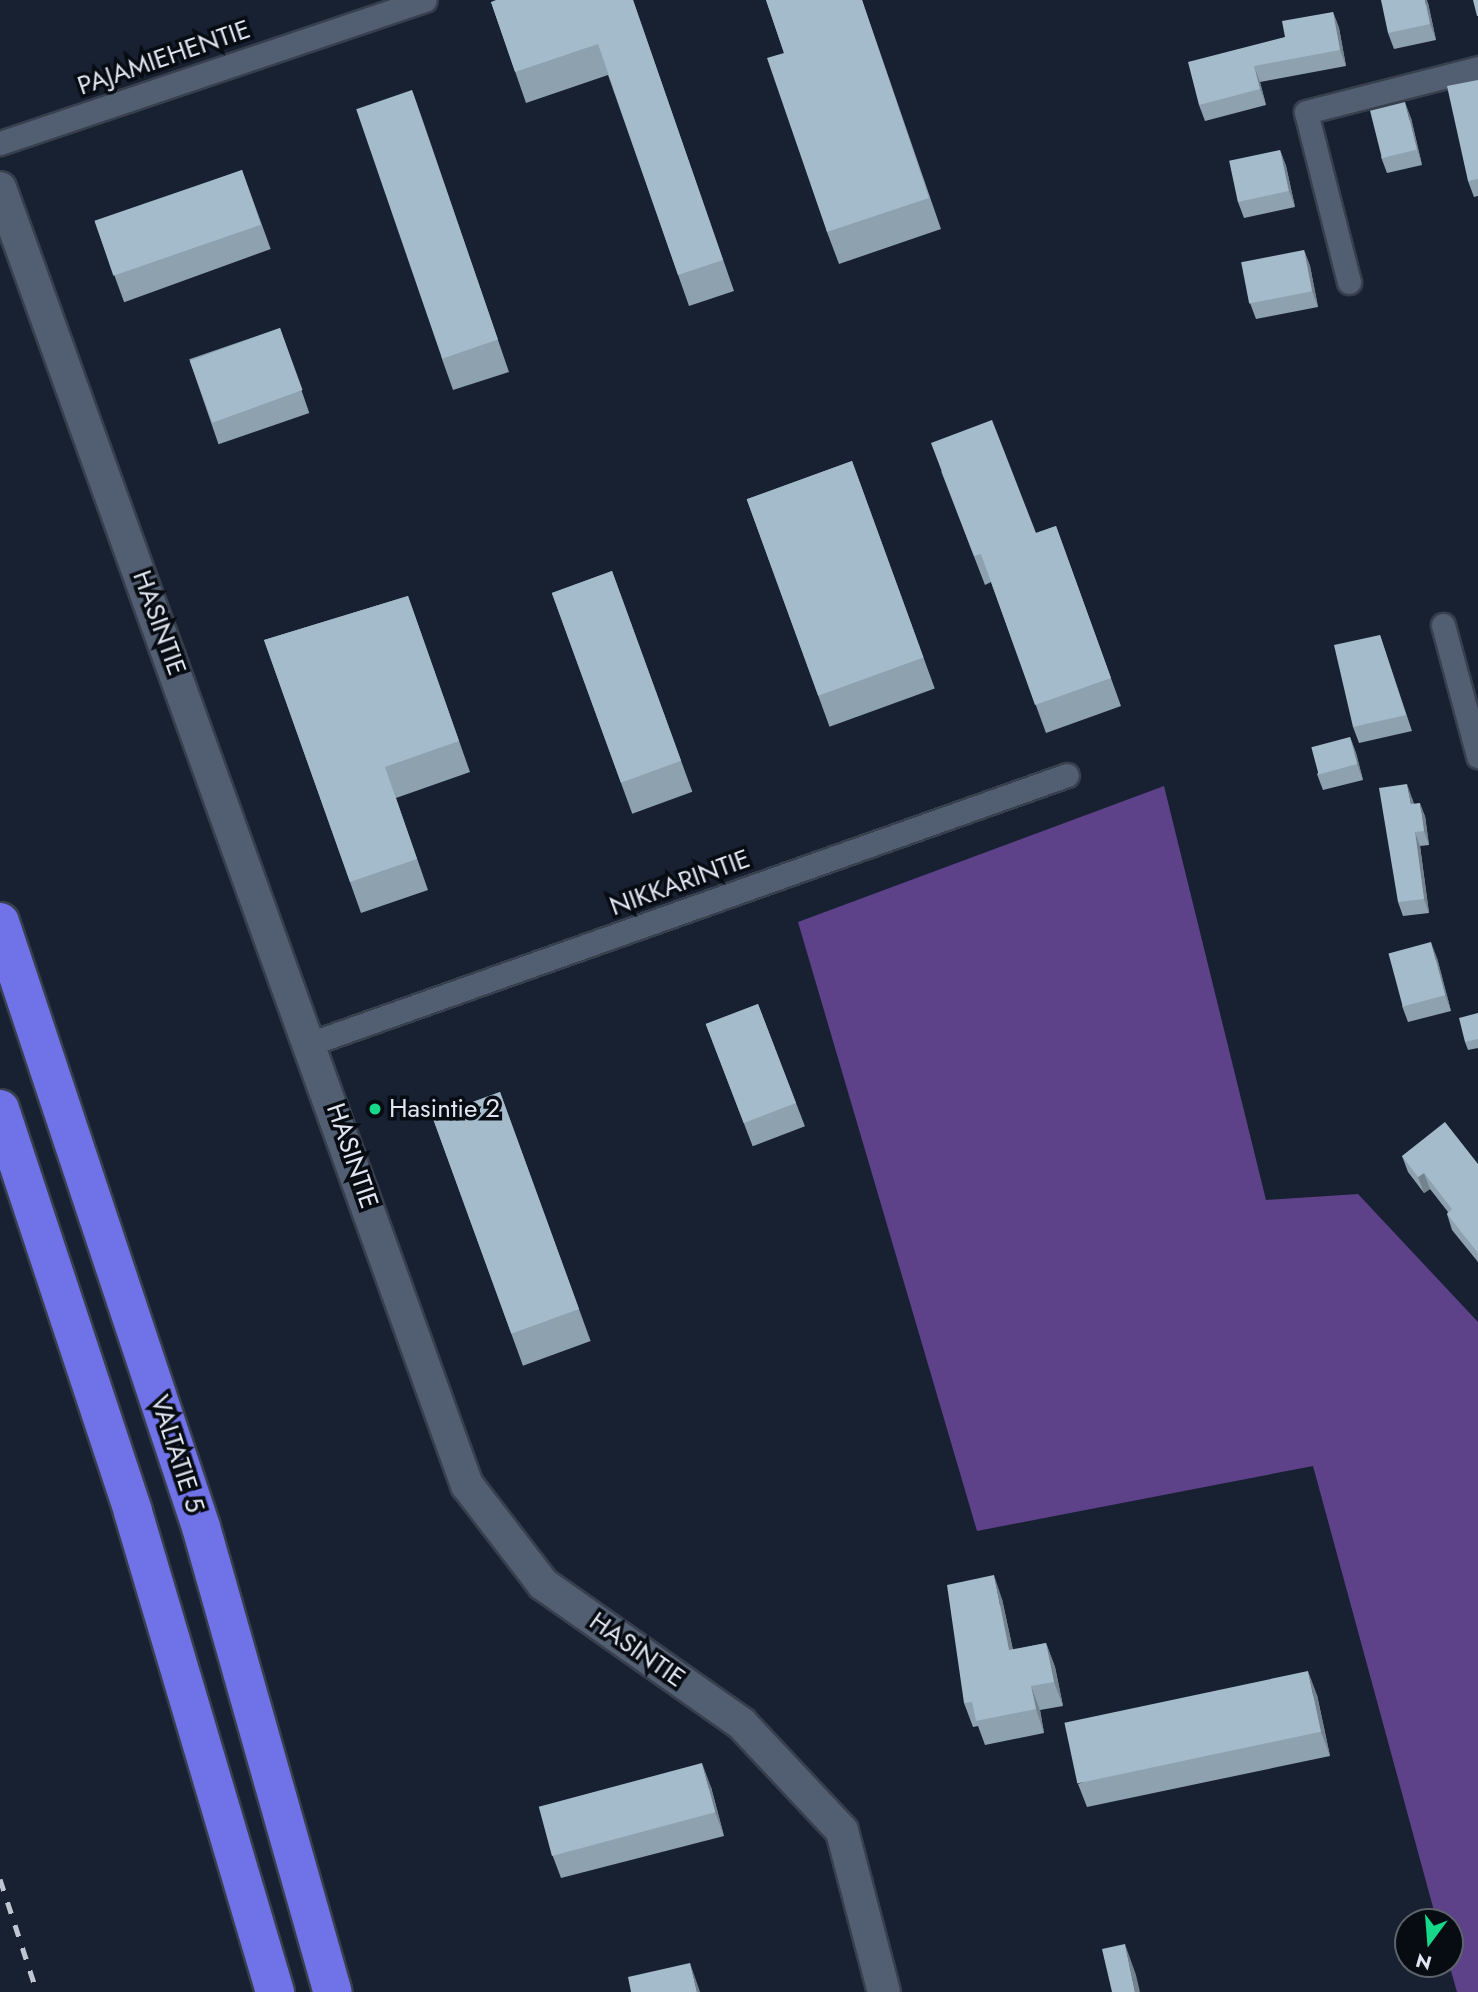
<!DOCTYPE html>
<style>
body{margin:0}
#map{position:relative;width:1478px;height:1992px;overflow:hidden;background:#172131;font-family:Jost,sans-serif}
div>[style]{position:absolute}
.forest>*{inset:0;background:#5d4189}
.roads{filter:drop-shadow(2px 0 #383f4d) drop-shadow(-2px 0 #383f4d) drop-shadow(0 2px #383f4d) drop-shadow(0 -2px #383f4d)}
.street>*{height:23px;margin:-11.5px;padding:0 11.5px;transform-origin:11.5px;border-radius:11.5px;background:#525e71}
.secondary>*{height:32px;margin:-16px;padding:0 16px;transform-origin:16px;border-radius:16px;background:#525e71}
.highway>*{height:38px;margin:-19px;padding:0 19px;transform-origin:19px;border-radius:19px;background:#7072e7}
.rail>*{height:5px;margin-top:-2.5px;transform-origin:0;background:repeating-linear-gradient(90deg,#bfc6d2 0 12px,transparent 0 24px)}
.wall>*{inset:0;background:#8da1af;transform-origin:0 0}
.shaded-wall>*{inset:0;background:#73838e}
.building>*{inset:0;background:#a4bbcb;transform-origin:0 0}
.dots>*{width:19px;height:19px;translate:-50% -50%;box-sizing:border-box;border:4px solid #070b12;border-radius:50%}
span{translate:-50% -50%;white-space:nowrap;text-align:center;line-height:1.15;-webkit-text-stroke:7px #070b12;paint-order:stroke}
.street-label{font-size:26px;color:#dfe6f1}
.poi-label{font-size:26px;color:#dfe6f1}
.left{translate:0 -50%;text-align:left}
.north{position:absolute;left:1394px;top:1908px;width:70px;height:70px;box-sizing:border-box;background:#070b12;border:2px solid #5d636b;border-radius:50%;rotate:196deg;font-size:19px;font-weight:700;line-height:28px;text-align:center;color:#dfe6f1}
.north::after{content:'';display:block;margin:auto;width:24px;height:32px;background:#15d989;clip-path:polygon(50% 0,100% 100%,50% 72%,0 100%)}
</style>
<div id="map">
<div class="forest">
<i style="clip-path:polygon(1164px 786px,1266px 1200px,1358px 1194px,1478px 1322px,1478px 1992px,1457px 1992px,1449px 1964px,1450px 1922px,1437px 1922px,1313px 1466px,977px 1531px,798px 922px)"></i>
</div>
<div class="roads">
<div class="street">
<i style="left:0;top:143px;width:448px;rotate:-18.6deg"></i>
<i style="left:1349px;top:282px;width:175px;rotate:-104.2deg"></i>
<i style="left:1306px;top:112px;width:178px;rotate:-14.3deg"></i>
<i style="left:1443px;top:625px;width:136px;rotate:75deg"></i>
<i style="left:312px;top:1043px;width:801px;rotate:-19.54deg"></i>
</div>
<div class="secondary">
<i style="left:0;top:188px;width:1379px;rotate:70.2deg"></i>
<i style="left:467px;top:1485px;width:125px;rotate:52.5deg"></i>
<i style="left:543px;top:1584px;width:243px;rotate:35.1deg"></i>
<i style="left:742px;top:1724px;width:146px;rotate:46.9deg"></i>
<i style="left:842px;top:1831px;width:166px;rotate:75.4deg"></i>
</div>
<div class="highway">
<i style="left:0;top:922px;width:638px;rotate:71.62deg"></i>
<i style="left:201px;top:1527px;width:483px;rotate:74.2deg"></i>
<i style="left:0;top:1109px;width:424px;rotate:71.7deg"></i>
<i style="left:133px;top:1512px;width:501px;rotate:73.52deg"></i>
</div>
</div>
<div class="rail">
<i style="left:0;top:1879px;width:119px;rotate:71.9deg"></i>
</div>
<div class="wall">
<i style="clip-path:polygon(633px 0,734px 291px,689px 306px,608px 75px,526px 103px,491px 2px)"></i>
<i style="clip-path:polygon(766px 0,862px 0,941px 229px,839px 264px,827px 232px,784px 53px)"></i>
<i style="clip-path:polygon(1428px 3px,1436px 40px,1394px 49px,1388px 33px)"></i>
<i style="clip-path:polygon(1333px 12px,1339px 28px,1346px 66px,1260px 82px,1266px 105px,1205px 121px,1199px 105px,1285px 37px)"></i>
<i style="clip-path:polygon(1478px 80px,1478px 196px,1474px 197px,1468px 181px)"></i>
<i style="clip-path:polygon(412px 90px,509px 372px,453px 390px,442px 359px)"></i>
<i style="clip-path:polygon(1411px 118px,1422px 165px,1387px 173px,1381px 157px)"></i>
<i style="clip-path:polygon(1280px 150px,1286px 166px,1295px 207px,1244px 218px,1238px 202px)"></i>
<i style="left:242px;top:170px;width:84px;height:156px;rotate:70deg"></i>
<i style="clip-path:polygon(1304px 250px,1310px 266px,1318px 307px,1256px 319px,1250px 303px)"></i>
<i style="left:280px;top:328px;width:90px;height:96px;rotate:71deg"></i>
<i style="left:852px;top:461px;width:242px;height:112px;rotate:70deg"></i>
<i style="clip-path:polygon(941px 471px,1036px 533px,1056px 526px,1121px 706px,1046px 733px,991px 582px,985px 585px)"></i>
<i style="left:612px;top:571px;width:235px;height:64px;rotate:70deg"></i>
<i style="clip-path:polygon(408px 596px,470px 772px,396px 798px,428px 890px,361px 913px,264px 640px)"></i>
<i style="clip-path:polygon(1380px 635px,1412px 731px,1359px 743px,1353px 727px)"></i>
<i style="clip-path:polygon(1350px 737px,1356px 753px,1363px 780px,1323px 790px,1317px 774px)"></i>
<i style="clip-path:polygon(1412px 798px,1414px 804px,1425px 816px,1429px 845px,1420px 846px,1429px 913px,1403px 916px,1398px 902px)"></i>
<i style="clip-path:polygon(1437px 958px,1451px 1011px,1408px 1022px,1402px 1006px)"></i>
<i style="left:758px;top:1004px;width:131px;height:56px;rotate:69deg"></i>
<i style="clip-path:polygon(1478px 1013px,1478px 1048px,1468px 1050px,1465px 1042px)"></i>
<i style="left:500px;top:1092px;width:265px;height:72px;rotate:70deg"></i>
<i style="clip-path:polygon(1402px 1156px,1478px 1164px,1478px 1262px,1452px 1230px,1447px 1214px,1448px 1212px,1430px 1189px,1424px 1193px,1408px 1172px)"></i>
<i style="clip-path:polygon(1002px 1599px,1013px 1650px,1046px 1643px,1055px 1667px,1063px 1706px,1040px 1710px,1044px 1733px,985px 1745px,978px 1726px,973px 1727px,964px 1703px)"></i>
<i style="clip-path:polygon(1317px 1695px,1330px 1756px,1087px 1807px,1078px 1784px)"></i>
<i style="clip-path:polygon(711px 1787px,724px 1836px,561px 1878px,552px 1854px)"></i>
</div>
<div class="shaded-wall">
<i style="clip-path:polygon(1425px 0,1427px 0,1428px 3px,1436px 40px,1430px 24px)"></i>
<i style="clip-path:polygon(1333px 12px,1339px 28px,1346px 66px,1340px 50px)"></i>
<i style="clip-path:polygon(1254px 66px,1260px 82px,1266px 105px,1260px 89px)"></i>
<i style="clip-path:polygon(412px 90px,423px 121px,509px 372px,498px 340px)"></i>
<i style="clip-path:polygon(1405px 102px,1411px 118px,1422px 165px,1417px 149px)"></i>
<i style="clip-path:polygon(1280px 150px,1286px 166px,1295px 207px,1289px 191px)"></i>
<i style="clip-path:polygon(1304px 250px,1310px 266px,1318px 307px,1312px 291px)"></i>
<i style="clip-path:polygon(1350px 737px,1356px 753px,1363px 780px,1357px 764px)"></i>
<i style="clip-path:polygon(1407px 784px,1412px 798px,1416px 818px,1411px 804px)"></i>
<i style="clip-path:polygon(1420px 803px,1425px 816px,1429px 845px,1424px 831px)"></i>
<i style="clip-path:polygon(1415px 832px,1420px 846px,1429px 913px,1424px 899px)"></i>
<i style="clip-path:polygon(1431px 942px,1437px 958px,1451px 1011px,1445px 995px)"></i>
<i style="clip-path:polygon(1424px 1173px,1430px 1189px,1424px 1193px,1418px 1177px)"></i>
<i style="clip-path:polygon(994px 1575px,1002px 1599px,1018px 1674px,1009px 1650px)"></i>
<i style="clip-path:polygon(1046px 1643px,1055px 1667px,1063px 1706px,1054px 1682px)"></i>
<i style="clip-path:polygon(1308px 1671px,1317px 1695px,1330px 1756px,1321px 1732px)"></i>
<i style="clip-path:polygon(1031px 1686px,1040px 1710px,1044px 1733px,1036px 1709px)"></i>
<i style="clip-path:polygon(702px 1763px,711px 1787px,724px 1836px,715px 1812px)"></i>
<i style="clip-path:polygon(1125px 1944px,1136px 1975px,1140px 1992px,1135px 1992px)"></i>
<i style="clip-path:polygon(690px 1963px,698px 1986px,700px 1992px,697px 1992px)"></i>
</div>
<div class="building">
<i style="clip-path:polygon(496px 0,633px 0,723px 260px,678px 275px,598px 44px,515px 72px,491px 2px)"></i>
<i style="clip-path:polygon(766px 0,862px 0,929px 198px,827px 232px,767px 58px,784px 53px)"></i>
<i style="clip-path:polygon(1381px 0,1425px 0,1430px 24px,1388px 33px)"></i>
<i style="clip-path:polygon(1473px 0,1478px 0,1478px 16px,1477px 16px)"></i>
<i style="clip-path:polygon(1333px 12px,1340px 50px,1254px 66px,1260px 89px,1199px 105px,1188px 62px,1285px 37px,1282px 21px)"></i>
<i style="clip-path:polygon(1478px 80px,1478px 179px,1468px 181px,1447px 86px)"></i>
<i style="left:412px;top:90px;width:264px;height:59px;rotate:71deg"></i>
<i style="left:1405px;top:102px;width:49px;height:36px;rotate:76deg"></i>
<i style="left:1280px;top:150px;width:42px;height:52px;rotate:78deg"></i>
<i style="left:242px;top:170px;width:58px;height:156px;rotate:71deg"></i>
<i style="left:1304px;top:250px;width:42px;height:64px;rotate:79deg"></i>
<i style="left:280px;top:328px;width:66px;height:96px;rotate:70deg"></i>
<i style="clip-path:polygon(992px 420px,1036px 533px,1056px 526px,1111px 678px,1035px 705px,981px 554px,974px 556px,931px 443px)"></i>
<i style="left:852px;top:461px;width:209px;height:112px;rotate:70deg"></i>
<i style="left:612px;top:571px;width:202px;height:64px;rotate:70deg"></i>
<i style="clip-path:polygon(408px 596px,459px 741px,385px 767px,417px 859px,350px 882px,264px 640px)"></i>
<i style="clip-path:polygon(1380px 635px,1406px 715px,1353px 727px,1334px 645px)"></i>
<i style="left:1350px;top:737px;width:28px;height:40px;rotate:75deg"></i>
<i style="clip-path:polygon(1407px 784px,1411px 804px,1420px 803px,1424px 831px,1415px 832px,1424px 899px,1398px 902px,1379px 788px)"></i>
<i style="left:1431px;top:942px;width:55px;height:44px;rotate:75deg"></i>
<i style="left:758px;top:1004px;width:106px;height:56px;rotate:69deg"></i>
<i style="clip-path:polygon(1478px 1013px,1478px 1039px,1465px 1042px,1459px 1018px)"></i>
<i style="left:500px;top:1092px;width:231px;height:72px;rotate:70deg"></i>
<i style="clip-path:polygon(1445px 1122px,1478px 1164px,1478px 1253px,1447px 1214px,1452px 1209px,1424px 1173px,1418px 1177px,1402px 1156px)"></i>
<i style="clip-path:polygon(994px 1575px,1009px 1650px,1046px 1643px,1054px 1682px,1031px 1686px,1036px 1709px,976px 1721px,972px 1702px,964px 1703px,947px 1585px)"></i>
<i style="left:1308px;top:1671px;width:62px;height:249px;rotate:78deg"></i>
<i style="left:702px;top:1763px;width:51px;height:169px;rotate:75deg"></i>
<i style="clip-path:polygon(1125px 1944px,1135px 1992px,1112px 1992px,1102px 1949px)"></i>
<i style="clip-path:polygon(690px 1963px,697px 1992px,631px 1992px,628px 1977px)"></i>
</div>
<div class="dots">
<i style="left:375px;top:1109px;background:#15d989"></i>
</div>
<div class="street-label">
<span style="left:164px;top:58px;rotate:-19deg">PAJAMIEHENTIE</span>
<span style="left:159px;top:623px;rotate:70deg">HASINTIE</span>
<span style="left:680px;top:883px;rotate:-20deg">NIKKARINTIE</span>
<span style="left:352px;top:1156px;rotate:71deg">HASINTIE</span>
<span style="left:177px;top:1454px;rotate:72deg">VALTATIE 5</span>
<span style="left:637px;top:1650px;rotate:35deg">HASINTIE</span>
</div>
<div class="poi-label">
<span class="left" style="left:389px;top:1109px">Hasintie 2</span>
</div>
<div class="north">N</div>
</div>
